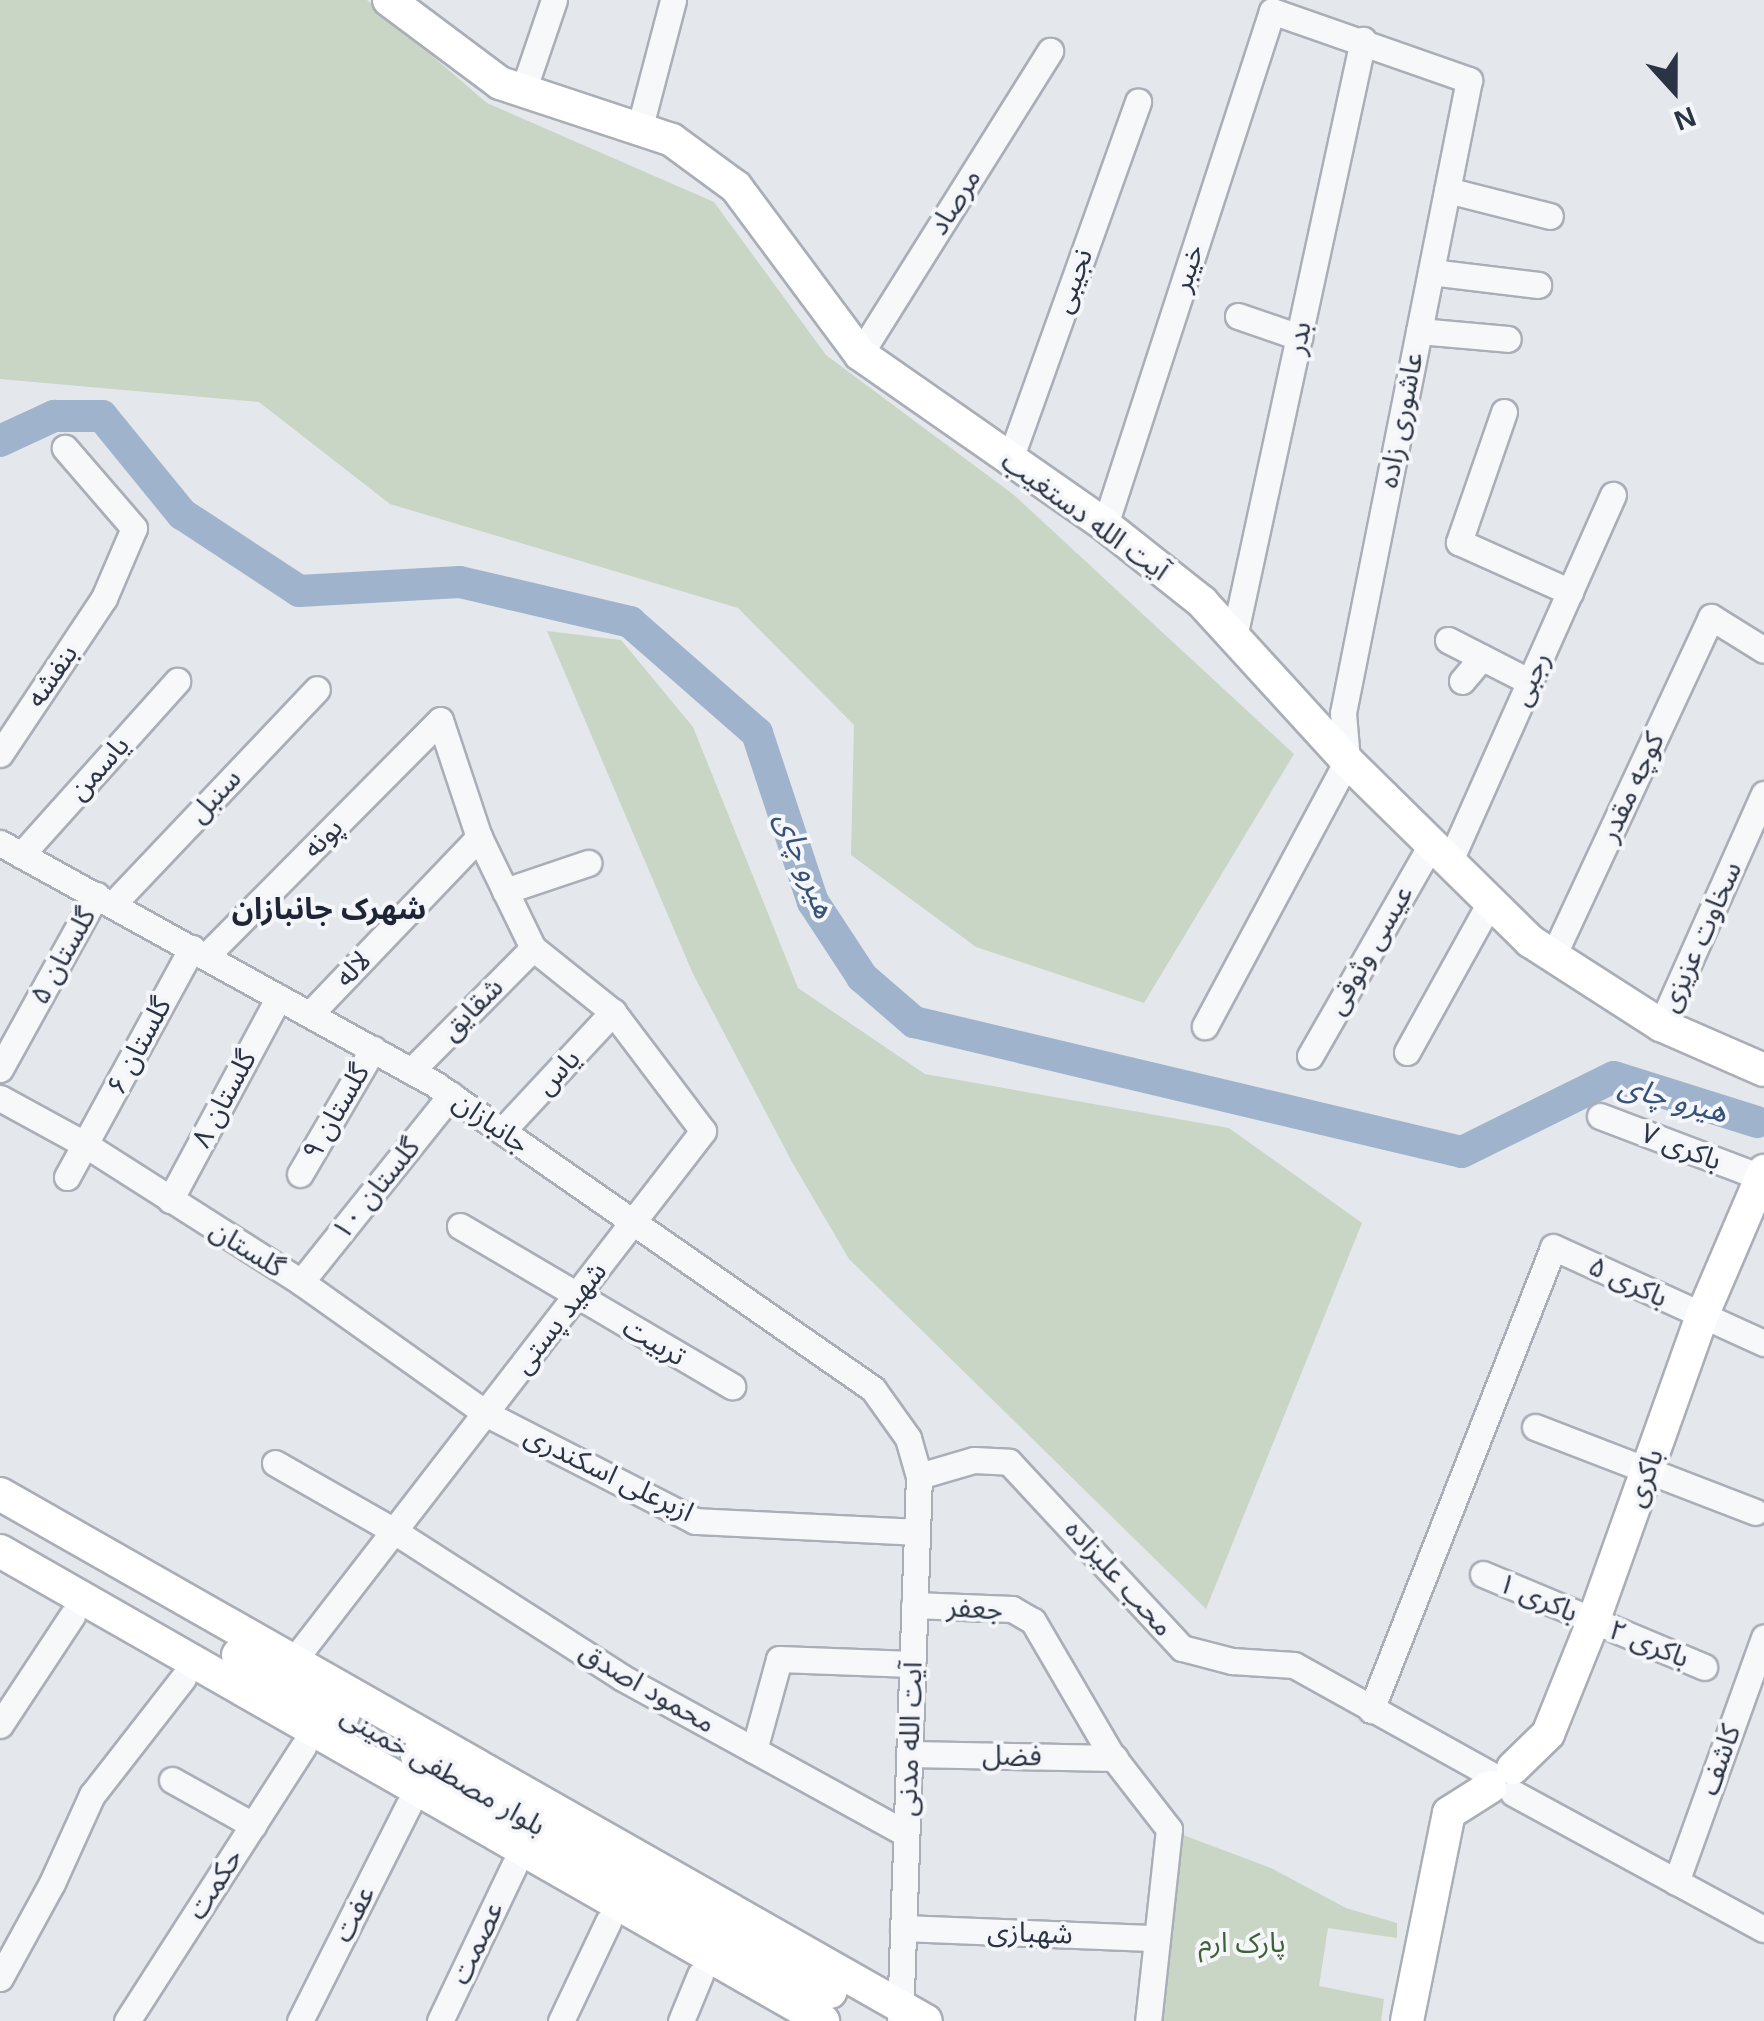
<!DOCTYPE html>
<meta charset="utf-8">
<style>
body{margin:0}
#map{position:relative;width:1764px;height:2021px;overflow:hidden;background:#e4e7ec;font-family:Helvetica,"Noto Sans Arabic",sans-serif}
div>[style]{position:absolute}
.green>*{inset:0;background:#c9d6c5}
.river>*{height:32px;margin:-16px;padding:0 16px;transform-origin:16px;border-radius:16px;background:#9fb4cc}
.roads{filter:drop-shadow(2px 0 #a9aeb7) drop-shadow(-2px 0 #a9aeb7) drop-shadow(0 2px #a9aeb7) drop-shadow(0 -2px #a9aeb7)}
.minor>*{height:25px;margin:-12.5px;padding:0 12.5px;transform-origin:12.5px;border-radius:12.5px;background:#f7f8fa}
.major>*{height:32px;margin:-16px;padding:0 16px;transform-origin:16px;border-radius:16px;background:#fff}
span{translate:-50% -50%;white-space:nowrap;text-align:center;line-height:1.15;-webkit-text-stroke:8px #f4f6f9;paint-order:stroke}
.street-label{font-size:28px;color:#2b3445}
.park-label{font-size:28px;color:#3f6138}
.water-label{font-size:30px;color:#34527a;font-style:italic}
.neighbourhood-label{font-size:30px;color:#1d2536;font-weight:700}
.north{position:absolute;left:1624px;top:40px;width:100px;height:100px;-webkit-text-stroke:8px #f4f6f9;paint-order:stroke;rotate:159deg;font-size:28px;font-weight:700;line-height:40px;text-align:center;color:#2b3445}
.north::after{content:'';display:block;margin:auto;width:35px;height:45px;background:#2b3445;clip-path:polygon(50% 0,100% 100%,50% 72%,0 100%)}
</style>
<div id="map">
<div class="green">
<i style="clip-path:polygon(0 0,367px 0,487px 103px,714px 202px,826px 355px,1014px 495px,1294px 754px,1144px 1003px,976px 947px,851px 855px,854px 725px,738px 608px,390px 504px,259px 402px,0 379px)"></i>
<i style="clip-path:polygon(547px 631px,621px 640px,693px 727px,798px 988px,925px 1074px,1229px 1128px,1362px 1223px,1206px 1609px,849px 1259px,792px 1162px,693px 974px)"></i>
<i style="clip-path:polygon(1175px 1832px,1271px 1868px,1346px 1908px,1397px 1923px,1397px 1938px,1328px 1928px,1319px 1986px,1384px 1999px,1381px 2021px,1154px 2021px)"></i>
</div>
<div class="river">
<i style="left:0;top:441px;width:60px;rotate:-24.8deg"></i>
<i style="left:54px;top:416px;width:48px"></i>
<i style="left:102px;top:416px;width:127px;rotate:50.8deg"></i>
<i style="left:182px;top:514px;width:140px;rotate:33.3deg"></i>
<i style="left:299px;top:591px;width:161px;rotate:-3.2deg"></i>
<i style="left:460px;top:582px;width:175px;rotate:13.2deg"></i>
<i style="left:630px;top:622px;width:169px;rotate:41.2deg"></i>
<i style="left:757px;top:733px;width:178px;rotate:71.7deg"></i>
<i style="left:813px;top:902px;width:90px;rotate:56.8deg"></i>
<i style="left:862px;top:977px;width:69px;rotate:40.9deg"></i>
<i style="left:914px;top:1022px;width:563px;rotate:13.35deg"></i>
<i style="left:1462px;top:1152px;width:169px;rotate:-26.3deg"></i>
<i style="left:1614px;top:1077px;width:150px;rotate:17.5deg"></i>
</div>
<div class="roads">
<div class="minor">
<i style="left:523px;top:91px;width:96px;rotate:-71.2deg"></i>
<i style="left:639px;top:130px;width:134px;rotate:-75.3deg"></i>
<i style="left:1447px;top:190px;width:106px;rotate:14.2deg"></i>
<i style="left:1431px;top:272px;width:108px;rotate:6.9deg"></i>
<i style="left:1238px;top:316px;width:65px;rotate:19deg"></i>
<i style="left:1419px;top:331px;width:89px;rotate:5.1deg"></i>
<i style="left:860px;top:354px;width:358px;rotate:-57.9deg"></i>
<i style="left:1504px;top:412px;width:138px;rotate:109.1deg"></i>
<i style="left:1459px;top:542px;width:122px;rotate:24.2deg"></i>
<i style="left:1009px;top:462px;width:383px;rotate:-70.3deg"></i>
<i style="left:1105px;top:525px;width:540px;rotate:-72deg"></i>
<i style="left:1272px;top:11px;width:209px;rotate:19.3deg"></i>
<i style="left:1469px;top:80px;width:645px;rotate:101.26deg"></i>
<i style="left:1343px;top:713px;width:48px;rotate:85.2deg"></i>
<i style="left:1347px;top:761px;width:301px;rotate:118.2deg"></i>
<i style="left:1234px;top:637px;width:611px;rotate:-77.81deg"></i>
<i style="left:1448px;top:640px;width:92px;rotate:27.1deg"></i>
<i style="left:1462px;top:681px;width:31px;rotate:-50deg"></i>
<i style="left:0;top:754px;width:187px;rotate:-56.3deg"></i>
<i style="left:104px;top:598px;width:76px;rotate:-66.8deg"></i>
<i style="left:134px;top:528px;width:106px;rotate:-130.8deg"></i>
<i style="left:0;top:843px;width:499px;rotate:29deg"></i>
<i style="left:436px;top:1085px;width:532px;rotate:34.82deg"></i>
<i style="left:873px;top:1389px;width:60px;rotate:54.5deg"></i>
<i style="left:908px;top:1438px;width:40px;rotate:74deg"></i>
<i style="left:919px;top:1476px;width:544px;rotate:92deg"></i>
<i style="left:21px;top:855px;width:234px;rotate:-48.1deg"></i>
<i style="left:1449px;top:863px;width:403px;rotate:-66deg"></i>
<i style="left:505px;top:891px;width:88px;rotate:-18.6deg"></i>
<i style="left:113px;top:904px;width:296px;rotate:-46.5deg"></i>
<i style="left:206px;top:956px;width:332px;rotate:-45.2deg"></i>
<i style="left:440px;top:720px;width:123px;rotate:71.6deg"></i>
<i style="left:479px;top:837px;width:123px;rotate:64.1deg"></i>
<i style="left:533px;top:948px;width:102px;rotate:38.7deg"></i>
<i style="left:613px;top:1012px;width:149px;rotate:52.9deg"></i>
<i style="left:703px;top:1131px;width:669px;rotate:127.71deg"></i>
<i style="left:1553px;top:956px;width:374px;rotate:-65deg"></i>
<i style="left:1711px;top:617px;width:62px;rotate:31.9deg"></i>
<i style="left:310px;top:1014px;width:245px;rotate:-46.3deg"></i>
<i style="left:1661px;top:1025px;width:253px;rotate:-66deg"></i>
<i style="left:1407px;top:1052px;width:171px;rotate:-61deg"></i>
<i style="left:1310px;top:1056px;width:243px;rotate:-60.2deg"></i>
<i style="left:0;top:1069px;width:199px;rotate:-61.1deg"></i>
<i style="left:411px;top:1071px;width:173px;rotate:-45.2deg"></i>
<i style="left:0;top:1098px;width:98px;rotate:28.7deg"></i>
<i style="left:86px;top:1145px;width:255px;rotate:32.5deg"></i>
<i style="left:301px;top:1282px;width:226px;rotate:35.4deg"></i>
<i style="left:485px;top:1413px;width:236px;rotate:27.2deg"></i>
<i style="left:695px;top:1521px;width:222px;rotate:2.8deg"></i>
<i style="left:1600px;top:1116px;width:172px;rotate:20.8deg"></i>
<i style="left:502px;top:1131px;width:163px;rotate:-47deg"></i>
<i style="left:300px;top:1174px;width:145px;rotate:-59.7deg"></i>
<i style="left:67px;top:1177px;width:261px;rotate:-61.4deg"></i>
<i style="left:170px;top:1200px;width:230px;rotate:-61.8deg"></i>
<i style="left:460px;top:1226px;width:316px;rotate:30.5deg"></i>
<i style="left:301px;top:1282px;width:240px;rotate:-51.3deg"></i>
<i style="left:1535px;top:1427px;width:236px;rotate:21.1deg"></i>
<i style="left:275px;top:1463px;width:137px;rotate:29.7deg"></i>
<i style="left:394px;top:1531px;width:270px;rotate:32.7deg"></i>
<i style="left:621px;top:1677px;width:325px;rotate:28.8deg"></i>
<i style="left:919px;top:1476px;width:57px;rotate:-16.2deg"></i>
<i style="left:974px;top:1460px;width:35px;rotate:3deg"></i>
<i style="left:1009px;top:1462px;width:254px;rotate:47.1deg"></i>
<i style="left:1182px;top:1648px;width:52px;rotate:14.6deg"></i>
<i style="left:1232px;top:1661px;width:62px;rotate:3.7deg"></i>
<i style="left:1294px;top:1665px;width:224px;rotate:29.1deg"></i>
<i style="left:1483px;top:1574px;width:240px;rotate:22.8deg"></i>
<i style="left:914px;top:1605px;width:98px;rotate:2.3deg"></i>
<i style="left:1012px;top:1609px;width:24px;rotate:30deg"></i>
<i style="left:1033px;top:1621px;width:153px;rotate:59.7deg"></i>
<i style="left:1110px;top:1753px;width:96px;rotate:52.2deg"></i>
<i style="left:1169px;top:1829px;width:193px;rotate:96.2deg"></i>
<i style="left:1371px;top:1710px;width:497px;rotate:-68.5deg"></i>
<i style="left:1553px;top:1247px;width:232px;rotate:24.5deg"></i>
<i style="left:0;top:1725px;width:131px;rotate:-56.6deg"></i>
<i style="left:754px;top:1750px;width:94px;rotate:-74.6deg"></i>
<i style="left:779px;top:1659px;width:133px;rotate:2.2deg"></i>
<i style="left:909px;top:1754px;width:206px;rotate:1.1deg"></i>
<i style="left:172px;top:1780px;width:93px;rotate:29.1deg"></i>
<i style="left:1513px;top:1793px;width:285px;rotate:28.5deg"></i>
<i style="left:1676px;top:1882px;width:260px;rotate:-70.2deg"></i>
<i style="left:903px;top:1928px;width:254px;rotate:2.3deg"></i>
<i style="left:0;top:1978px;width:108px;rotate:-61.3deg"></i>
<i style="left:52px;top:1883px;width:97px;rotate:-65.6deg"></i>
<i style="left:92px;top:1795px;width:148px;rotate:-52.1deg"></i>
<i style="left:127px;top:2021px;width:326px;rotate:-57.3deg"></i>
<i style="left:300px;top:2021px;width:241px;rotate:-63.3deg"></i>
<i style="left:440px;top:2021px;width:172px;rotate:-64.5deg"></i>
<i style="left:561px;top:2021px;width:110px;rotate:-64.6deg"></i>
<i style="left:681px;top:2021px;width:50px;rotate:-67.6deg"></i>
</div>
<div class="major">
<i style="left:389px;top:0;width:139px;rotate:36.8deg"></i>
<i style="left:500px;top:83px;width:181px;rotate:18.3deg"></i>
<i style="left:672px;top:140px;width:79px;rotate:36.3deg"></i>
<i style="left:736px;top:187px;width:208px;rotate:53.4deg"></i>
<i style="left:860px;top:354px;width:299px;rotate:34.9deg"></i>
<i style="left:1105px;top:525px;width:124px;rotate:38.4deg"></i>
<i style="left:1202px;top:602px;width:215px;rotate:47.6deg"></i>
<i style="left:1347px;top:761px;width:257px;rotate:44.5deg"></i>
<i style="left:1530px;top:941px;width:156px;rotate:32.7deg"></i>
<i style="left:1661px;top:1025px;width:112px;rotate:23.6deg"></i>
<i style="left:0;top:1494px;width:1065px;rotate:29.64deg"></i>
<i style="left:0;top:1551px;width:948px;rotate:29.73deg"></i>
<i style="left:238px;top:1655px;width:121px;rotate:29.1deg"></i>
<i style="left:417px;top:1756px;width:476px;rotate:29.7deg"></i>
<i style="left:1513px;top:1768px;width:49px;rotate:-44.2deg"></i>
<i style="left:1548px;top:1734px;width:121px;rotate:-68.1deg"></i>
<i style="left:1593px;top:1622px;width:325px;rotate:-70.4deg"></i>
<i style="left:1702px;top:1316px;width:158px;rotate:-66.8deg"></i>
<i style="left:1407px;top:2021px;width:212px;rotate:-78.6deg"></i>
<i style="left:1449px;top:1813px;width:49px;rotate:-32.4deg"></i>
</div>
</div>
<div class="street-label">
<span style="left:955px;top:202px;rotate:-58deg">مرصاد</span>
<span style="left:1188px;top:268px;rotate:-72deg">خیبر</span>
<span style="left:1073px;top:281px;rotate:-70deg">نجیبی</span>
<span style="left:1299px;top:338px;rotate:-78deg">بدر</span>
<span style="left:1401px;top:420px;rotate:-79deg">عاشوری زاده</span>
<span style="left:1085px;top:516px;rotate:36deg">آیت الله دستغیب</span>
<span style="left:52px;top:676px;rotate:-56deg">بنفشه</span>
<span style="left:1531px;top:679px;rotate:-66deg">رجبی</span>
<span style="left:99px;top:768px;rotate:-48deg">یاسمن</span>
<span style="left:1632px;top:787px;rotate:-65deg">کوچه مقدر</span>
<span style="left:215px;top:796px;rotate:-47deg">سنبل</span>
<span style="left:323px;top:838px;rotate:-45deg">پونه</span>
<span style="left:1701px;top:937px;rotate:-66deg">سخاوت عزیزی</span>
<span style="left:1370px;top:950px;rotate:-60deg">عیسی وثوقی</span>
<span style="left:63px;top:956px;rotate:-61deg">گلستان ۵</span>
<span style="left:353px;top:969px;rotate:-46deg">لاله</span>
<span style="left:472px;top:1009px;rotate:-45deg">شقایق</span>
<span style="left:139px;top:1046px;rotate:-62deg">گلستان ۶</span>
<span style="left:558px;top:1072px;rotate:-47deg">یاس</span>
<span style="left:224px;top:1099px;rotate:-62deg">گلستان ۸</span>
<span style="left:336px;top:1112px;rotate:-60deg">گلستان ۹</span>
<span style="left:491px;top:1123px;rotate:35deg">جانبازان</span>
<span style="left:1681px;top:1147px;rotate:21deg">باکری ۷</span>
<span style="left:376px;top:1189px;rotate:-51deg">گلستان ۱۰</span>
<span style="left:247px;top:1249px;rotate:32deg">گلستان</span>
<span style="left:1628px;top:1282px;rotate:25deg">باکری ۵</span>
<span style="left:560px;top:1318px;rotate:-52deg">شهید پستی</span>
<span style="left:654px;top:1342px;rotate:30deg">تربیت</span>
<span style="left:609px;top:1474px;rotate:26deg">ازبرعلی اسکندری</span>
<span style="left:1645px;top:1478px;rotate:-70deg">باکری</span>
<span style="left:1119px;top:1578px;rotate:48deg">محب علیزاده</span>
<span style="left:1538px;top:1598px;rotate:23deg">باکری ۱</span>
<span style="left:975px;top:1609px;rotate:4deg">جعفر</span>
<span style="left:1649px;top:1644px;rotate:22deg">باکری ۲</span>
<span style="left:647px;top:1688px;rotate:30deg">محمود اصدق</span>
<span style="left:910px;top:1739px;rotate:-88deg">آیت‌ الله مدنی</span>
<span style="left:1012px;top:1756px;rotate:1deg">فضل</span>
<span style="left:1720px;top:1760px;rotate:-70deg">کاشف</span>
<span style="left:443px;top:1771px;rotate:30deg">بلوار مصطفی خمینی</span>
<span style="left:215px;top:1884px;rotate:-57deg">حکمت</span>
<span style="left:354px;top:1914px;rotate:-63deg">عفت</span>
<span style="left:1030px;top:1933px;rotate:2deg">شهبازی</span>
<span style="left:477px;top:1943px;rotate:-65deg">عصمت</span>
</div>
<div class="park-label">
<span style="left:1242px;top:1943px">پارک ارم</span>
</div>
<div class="water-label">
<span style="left:805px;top:865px;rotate:68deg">هیرو چای</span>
<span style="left:1673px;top:1099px;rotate:15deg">هیرو چای</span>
</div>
<div class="neighbourhood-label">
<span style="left:329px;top:909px">شهرک جانبازان</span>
</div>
<div class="north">N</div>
</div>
